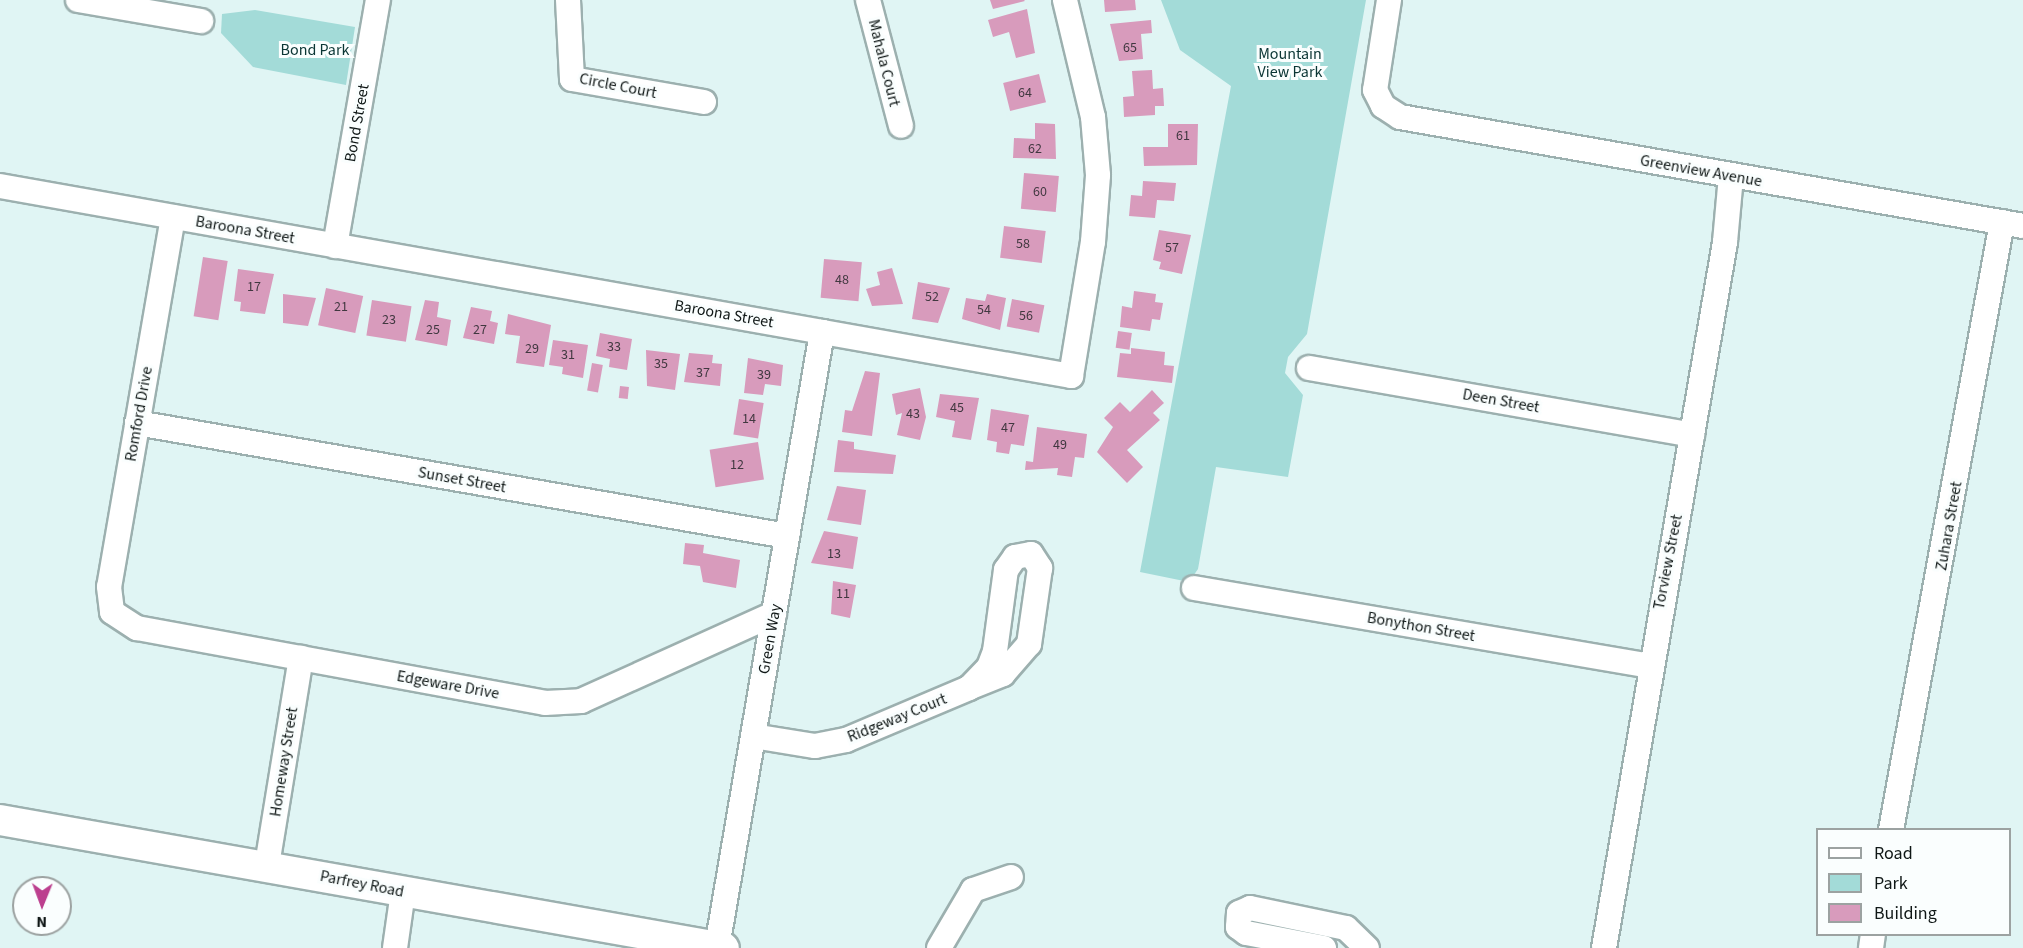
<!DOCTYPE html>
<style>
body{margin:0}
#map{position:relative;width:2023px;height:948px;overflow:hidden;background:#e0f5f4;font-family:"Source Sans 3",sans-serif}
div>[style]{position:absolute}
.green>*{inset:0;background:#a3dbd8}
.building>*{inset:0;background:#d89bbc;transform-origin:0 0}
.roads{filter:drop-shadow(2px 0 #9cb0af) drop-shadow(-2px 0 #9cb0af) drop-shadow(0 2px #9cb0af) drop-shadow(0 -2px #9cb0af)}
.minor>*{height:24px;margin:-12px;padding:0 12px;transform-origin:12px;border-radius:12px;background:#fff}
.major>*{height:30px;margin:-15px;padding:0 15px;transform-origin:15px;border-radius:15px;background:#fff}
span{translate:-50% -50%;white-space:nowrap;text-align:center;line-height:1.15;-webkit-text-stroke:6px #fafefe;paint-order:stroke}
.number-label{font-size:14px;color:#413840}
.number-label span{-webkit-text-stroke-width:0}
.park-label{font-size:16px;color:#0a3534}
.street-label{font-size:16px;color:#0f1716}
.legend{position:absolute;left:1816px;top:828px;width:195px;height:108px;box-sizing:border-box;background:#fafefe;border:2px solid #9ca2a1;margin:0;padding:8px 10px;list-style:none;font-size:18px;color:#0f1716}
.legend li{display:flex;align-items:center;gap:12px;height:30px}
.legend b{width:30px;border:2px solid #9ca2a1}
.north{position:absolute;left:12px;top:876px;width:60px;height:60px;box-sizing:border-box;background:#fafefe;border:2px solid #9ca2a1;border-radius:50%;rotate:181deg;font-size:16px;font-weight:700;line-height:24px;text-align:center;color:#0f1716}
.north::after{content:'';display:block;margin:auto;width:21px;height:27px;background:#bc3f8e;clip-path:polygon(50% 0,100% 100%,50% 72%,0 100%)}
</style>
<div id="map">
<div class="green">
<i style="clip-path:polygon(1161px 0,1366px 0,1307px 334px,1288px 357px,1285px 373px,1303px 395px,1288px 477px,1216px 467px,1198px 569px,1189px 582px,1140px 572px,1231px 86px,1180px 50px)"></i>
<i style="clip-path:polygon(255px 10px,355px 27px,346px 85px,253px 67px,221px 33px,222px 14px)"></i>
</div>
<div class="building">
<i style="clip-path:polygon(990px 0,1024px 0,1025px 1px,993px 9px)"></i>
<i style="clip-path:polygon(1104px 0,1135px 0,1136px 10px,1105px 12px)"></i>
<i style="clip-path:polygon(1027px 9px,1035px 53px,1016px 58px,1009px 32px,993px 37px,988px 20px)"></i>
<i style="clip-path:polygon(1151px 20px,1152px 33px,1141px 34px,1143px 59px,1119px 61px,1110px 24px)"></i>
<i style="clip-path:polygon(1152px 70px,1153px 89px,1163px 88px,1164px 106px,1155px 106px,1155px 115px,1124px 117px,1123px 97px,1134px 96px,1132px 71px)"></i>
<i style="left:1039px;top:74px;width:29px;height:37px;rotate:76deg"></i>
<i style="clip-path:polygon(1035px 123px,1055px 124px,1056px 159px,1013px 158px,1014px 138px,1035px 139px)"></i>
<i style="clip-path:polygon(1168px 124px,1198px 124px,1197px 165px,1144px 166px,1143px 147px,1168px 147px)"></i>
<i style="left:1024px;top:173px;width:35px;height:36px;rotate:5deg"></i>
<i style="clip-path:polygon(1143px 181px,1176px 183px,1174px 201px,1157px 200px,1155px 218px,1129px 216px,1131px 195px,1142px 196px)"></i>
<i style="left:1004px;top:226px;width:42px;height:32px;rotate:7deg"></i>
<i style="clip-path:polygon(1159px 230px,1191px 235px,1182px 274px,1159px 269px,1161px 262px,1153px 260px)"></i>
<i style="left:203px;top:257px;width:25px;height:60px;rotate:9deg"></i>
<i style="left:824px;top:259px;width:38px;height:39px;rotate:5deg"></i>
<i style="clip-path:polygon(892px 268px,903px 304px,872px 306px,866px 289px,880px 285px,877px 272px)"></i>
<i style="clip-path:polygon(238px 269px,274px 274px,265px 314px,240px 311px,241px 302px,234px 301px)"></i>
<i style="clip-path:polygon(918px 282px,950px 288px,938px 323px,912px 319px)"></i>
<i style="left:326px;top:288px;width:38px;height:38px;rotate:12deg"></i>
<i style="clip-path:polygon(1134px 291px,1156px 294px,1155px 302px,1163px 303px,1160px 320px,1152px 319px,1150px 331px,1120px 327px,1122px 306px,1132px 308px)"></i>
<i style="clip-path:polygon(283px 294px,316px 298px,308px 326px,283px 323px)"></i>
<i style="clip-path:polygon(987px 294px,1006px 298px,1000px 330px,962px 319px,966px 298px,985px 301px)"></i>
<i style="left:1012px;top:299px;width:33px;height:28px;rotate:11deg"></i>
<i style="left:372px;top:300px;width:40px;height:36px;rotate:9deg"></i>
<i style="clip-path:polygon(425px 300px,439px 302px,437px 317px,451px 320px,447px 346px,415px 340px)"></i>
<i style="clip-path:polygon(471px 307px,492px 311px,490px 321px,498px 323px,494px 344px,463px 338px)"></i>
<i style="clip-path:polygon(508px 314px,551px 325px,544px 367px,516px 363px,520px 336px,505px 334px)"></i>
<i style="left:1118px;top:331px;width:14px;height:17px;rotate:8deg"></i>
<i style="clip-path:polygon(600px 333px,632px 339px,627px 370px,609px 367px,610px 359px,596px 356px)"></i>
<i style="clip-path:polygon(553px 340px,588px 345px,583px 378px,562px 374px,563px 367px,549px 365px)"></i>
<i style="clip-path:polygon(1131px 348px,1165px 352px,1164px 365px,1174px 366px,1172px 383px,1117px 377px,1120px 353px,1131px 354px)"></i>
<i style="clip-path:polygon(646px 350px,680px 354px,675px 390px,647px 386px)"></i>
<i style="clip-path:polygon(689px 353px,713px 355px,712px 363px,722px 364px,720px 386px,684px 382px)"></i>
<i style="clip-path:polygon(748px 358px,783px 365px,781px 386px,765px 384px,763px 395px,744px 393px)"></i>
<i style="left:592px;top:363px;width:11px;height:28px;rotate:10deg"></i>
<i style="clip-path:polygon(865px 371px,880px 373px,872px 436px,842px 432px,845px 410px,852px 411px)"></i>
<i style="left:620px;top:386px;width:9px;height:12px;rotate:6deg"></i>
<i style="clip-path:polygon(920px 388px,926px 417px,920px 440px,897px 435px,902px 413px,896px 415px,892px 394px)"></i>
<i style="clip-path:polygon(1152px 390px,1164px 403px,1153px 413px,1160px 420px,1127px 450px,1143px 467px,1127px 483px,1097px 452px,1113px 427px,1104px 418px,1120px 402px,1130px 412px)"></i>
<i style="clip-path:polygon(940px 394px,979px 398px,971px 440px,952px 437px,955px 421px,936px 417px)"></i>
<i style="left:739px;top:399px;width:25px;height:36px;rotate:9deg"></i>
<i style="clip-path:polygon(991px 409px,1029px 415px,1024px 446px,1011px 444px,1009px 454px,996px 452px,997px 442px,987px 440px)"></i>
<i style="clip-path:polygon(1037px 427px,1087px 434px,1084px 458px,1075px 457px,1072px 477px,1057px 475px,1058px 468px,1025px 470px,1026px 461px,1033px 462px)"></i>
<i style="clip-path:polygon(838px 440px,854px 442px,854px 449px,896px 455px,893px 474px,834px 472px)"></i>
<i style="left:758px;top:442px;width:38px;height:49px;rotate:81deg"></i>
<i style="clip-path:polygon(837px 486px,866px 490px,861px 525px,827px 520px)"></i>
<i style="clip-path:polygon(824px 531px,858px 537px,853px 569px,811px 563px)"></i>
<i style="clip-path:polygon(685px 543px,704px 545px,703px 553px,740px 560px,736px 588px,703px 582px,700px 566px,683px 564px)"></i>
<i style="clip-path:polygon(833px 581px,856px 585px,850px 618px,831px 614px)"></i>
</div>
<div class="roads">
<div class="minor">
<i style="left:78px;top:0;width:125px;rotate:9.7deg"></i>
<i style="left:568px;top:0;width:79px;rotate:87.1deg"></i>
<i style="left:572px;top:79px;width:134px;rotate:9.9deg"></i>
<i style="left:868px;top:0;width:130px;rotate:75.3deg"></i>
<i style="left:1389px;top:0;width:91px;rotate:98.8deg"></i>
<i style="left:1375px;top:90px;width:18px;rotate:63deg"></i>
<i style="left:1383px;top:106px;width:20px;rotate:33deg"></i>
<i style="left:1400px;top:117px;width:632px;rotate:9.92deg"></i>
<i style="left:0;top:186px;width:1088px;rotate:10.06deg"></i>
<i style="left:1071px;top:376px;width:136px;rotate:-80.7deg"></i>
<i style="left:1093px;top:242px;width:67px;rotate:-85.7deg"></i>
<i style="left:1098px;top:175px;width:58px;rotate:-94.9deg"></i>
<i style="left:1093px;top:117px;width:120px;rotate:-103.5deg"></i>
<i style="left:173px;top:217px;width:375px;rotate:99.8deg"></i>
<i style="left:109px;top:587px;width:25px;rotate:83deg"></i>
<i style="left:112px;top:612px;width:30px;rotate:33deg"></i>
<i style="left:137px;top:628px;width:415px;rotate:10.4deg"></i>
<i style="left:545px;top:703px;width:36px;rotate:-3deg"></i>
<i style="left:581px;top:701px;width:212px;rotate:-24.3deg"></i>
<i style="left:335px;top:246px;width:250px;rotate:-80.1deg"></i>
<i style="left:1309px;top:368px;width:389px;rotate:9.9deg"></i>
<i style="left:137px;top:423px;width:660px;rotate:9.86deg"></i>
<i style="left:1031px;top:554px;width:17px;rotate:57deg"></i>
<i style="left:1040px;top:568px;width:77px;rotate:98.2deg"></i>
<i style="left:1029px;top:644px;width:40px;rotate:131deg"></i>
<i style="left:1003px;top:674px;width:37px;rotate:158deg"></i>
<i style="left:969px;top:688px;width:29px;rotate:-46deg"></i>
<i style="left:989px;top:667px;width:17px;rotate:-69deg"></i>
<i style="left:995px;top:651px;width:82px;rotate:-82.3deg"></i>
<i style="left:1006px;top:570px;width:16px;rotate:-55deg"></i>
<i style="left:1015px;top:557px;width:16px;rotate:-11deg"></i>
<i style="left:1194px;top:588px;width:461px;rotate:9.7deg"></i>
<i style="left:753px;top:736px;width:63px;rotate:9.2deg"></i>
<i style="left:815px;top:746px;width:32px;rotate:-11deg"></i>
<i style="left:846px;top:740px;width:134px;rotate:-22.9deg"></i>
<i style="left:1891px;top:830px;width:618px;rotate:-79.65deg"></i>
<i style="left:267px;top:865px;width:210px;rotate:-80.7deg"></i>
<i style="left:717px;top:947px;width:624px;rotate:-80.31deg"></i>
<i style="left:395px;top:948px;width:57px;rotate:-81.9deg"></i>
<i style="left:939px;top:948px;width:67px;rotate:-59.6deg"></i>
<i style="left:973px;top:890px;width:40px;rotate:-18.9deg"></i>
<i style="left:1324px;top:948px;width:79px;rotate:-169.1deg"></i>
<i style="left:1246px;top:933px;width:10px;rotate:-143deg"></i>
<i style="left:1238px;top:927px;width:14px;rotate:-86deg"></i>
<i style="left:1239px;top:913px;width:12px;rotate:-24deg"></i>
<i style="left:1250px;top:908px;width:98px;rotate:11.8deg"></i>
<i style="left:1346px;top:928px;width:29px;rotate:44deg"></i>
<i style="left:1604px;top:948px;width:716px;rotate:-80.27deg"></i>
<i style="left:1725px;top:242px;width:66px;rotate:-84.8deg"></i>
<i style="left:1871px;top:948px;width:14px;rotate:-82deg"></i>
</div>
<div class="major">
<i style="left:0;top:820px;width:735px;rotate:10.03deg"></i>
</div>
</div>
<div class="number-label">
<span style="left:1130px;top:48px">65</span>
<span style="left:1025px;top:93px">64</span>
<span style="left:1183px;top:136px">61</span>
<span style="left:1035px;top:149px">62</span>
<span style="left:1040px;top:192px">60</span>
<span style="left:1023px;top:244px">58</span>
<span style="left:1172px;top:248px">57</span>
<span style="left:842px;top:280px">48</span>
<span style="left:254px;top:287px">17</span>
<span style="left:932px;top:297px">52</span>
<span style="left:341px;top:307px">21</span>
<span style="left:984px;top:310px">54</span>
<span style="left:1026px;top:316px">56</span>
<span style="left:389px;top:320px">23</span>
<span style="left:433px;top:330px">25</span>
<span style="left:480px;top:330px">27</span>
<span style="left:614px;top:347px">33</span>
<span style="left:532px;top:349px">29</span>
<span style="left:568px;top:355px">31</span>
<span style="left:661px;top:364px">35</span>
<span style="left:703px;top:373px">37</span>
<span style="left:764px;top:375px">39</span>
<span style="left:957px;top:408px">45</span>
<span style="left:913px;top:414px">43</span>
<span style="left:749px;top:419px">14</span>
<span style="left:1008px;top:428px">47</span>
<span style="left:1060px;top:445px">49</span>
<span style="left:737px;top:465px">12</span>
<span style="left:834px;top:554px">13</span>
<span style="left:843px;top:594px">11</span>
</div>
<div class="park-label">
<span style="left:315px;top:50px">Bond Park</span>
<span style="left:1290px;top:63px">Mountain<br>View Park</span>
</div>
<div class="street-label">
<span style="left:884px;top:63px;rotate:76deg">Mahala Court</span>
<span style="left:618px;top:86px;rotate:11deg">Circle Court</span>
<span style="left:357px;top:123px;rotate:-80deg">Bond Street</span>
<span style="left:1701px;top:171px;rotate:10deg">Greenview Avenue</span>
<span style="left:245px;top:230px;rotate:10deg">Baroona Street</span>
<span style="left:724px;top:314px;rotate:10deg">Baroona Street</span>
<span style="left:1501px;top:401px;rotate:10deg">Deen Street</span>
<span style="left:139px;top:414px;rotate:-80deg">Romford Drive</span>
<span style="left:462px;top:480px;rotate:10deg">Sunset Street</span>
<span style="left:1949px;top:526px;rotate:-80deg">Zuhara Street</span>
<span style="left:1668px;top:562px;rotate:-79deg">Torview Street</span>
<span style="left:1421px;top:627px;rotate:10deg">Bonython Street</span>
<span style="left:770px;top:639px;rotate:-80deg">Green Way</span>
<span style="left:448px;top:685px;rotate:10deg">Edgeware Drive</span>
<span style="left:897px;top:718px;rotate:-22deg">Ridgeway Court</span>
<span style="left:284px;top:762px;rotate:-81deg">Homeway Street</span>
<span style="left:362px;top:884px;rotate:11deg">Parfrey Road</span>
</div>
<ul class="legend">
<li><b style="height:8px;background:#fff"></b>Road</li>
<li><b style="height:16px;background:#a3dbd8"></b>Park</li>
<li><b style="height:16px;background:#d89bbc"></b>Building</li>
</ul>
<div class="north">N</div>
</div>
